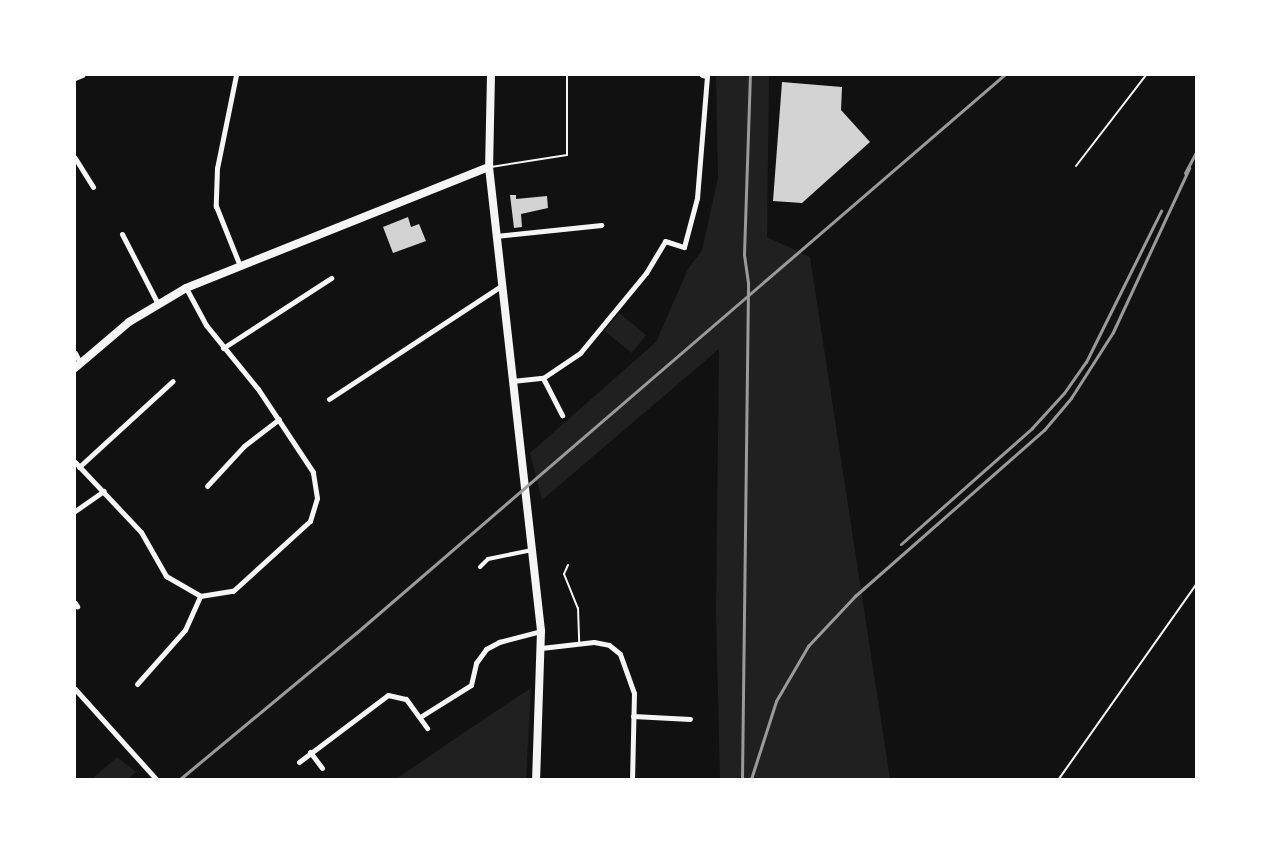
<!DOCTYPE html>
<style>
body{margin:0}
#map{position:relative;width:1271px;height:854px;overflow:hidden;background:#111;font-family:Figtree,sans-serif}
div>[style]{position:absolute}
.green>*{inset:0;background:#202020;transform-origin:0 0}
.building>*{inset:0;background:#d3d3d3}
.path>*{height:1.5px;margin:-0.75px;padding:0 0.75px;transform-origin:0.75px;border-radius:0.75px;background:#f5f5f5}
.service>*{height:2px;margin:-1px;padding:0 1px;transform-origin:1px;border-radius:1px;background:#f5f5f5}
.pedestrian>*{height:4px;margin:-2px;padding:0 2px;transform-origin:2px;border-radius:2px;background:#f5f5f5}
.minor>*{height:5px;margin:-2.5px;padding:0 2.5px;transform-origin:2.5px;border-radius:2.5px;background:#f5f5f5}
.primary>*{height:8px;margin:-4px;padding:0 4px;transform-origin:4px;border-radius:4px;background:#f5f5f5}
.rail>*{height:3px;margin:-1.5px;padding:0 1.5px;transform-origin:1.5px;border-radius:1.5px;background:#9a9a9a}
span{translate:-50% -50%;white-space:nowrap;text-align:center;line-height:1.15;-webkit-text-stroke:4.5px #fff;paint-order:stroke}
.frame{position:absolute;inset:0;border:76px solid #fff;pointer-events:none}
</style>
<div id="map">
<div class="green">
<i style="clip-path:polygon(716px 75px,769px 75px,767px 237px,810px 257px,890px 779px,720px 779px,716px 612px,719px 349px,542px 500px,530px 453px,656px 342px,688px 269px,702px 250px,718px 178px)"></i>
<i style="left:619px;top:313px;width:35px;height:23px;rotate:39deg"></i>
<i style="clip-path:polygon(531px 688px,526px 779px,396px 779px,462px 734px)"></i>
<i style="clip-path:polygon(117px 757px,136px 772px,128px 779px,92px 779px)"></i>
</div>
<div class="building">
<i style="clip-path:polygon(782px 82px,842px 87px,841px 110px,870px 142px,802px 203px,773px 201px)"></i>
<i style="clip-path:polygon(510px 195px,516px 195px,516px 199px,547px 196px,548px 208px,521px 214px,522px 227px,514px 228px)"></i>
<i style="clip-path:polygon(408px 217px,411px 227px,419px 224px,426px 241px,393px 253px,383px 227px)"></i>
</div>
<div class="path">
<i style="left:1059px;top:779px;width:237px;rotate:-54.8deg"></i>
</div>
<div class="service">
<i style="left:1076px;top:166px;width:115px;rotate:-52.4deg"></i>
<i style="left:491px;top:167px;width:77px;rotate:-9deg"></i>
<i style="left:567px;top:155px;width:80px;rotate:-90deg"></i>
<i style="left:568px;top:565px;width:10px;rotate:114deg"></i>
<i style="left:564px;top:574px;width:37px;rotate:68deg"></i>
<i style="left:578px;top:608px;width:35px;rotate:88deg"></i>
</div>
<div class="pedestrian">
<i style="left:480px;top:567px;width:11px;rotate:-45deg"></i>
<i style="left:488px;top:559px;width:45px;rotate:-11.6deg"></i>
</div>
<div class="minor">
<i style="left:236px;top:75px;width:95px;rotate:101.5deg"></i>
<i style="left:217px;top:168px;width:38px;rotate:92deg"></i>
<i style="left:216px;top:206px;width:65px;rotate:68.2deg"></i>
<i style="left:75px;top:78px;width:8px;rotate:-23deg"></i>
<i style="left:75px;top:158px;width:34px;rotate:58deg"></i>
<i style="left:122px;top:234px;width:79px;rotate:62.8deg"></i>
<i style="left:496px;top:236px;width:106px;rotate:-6deg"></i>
<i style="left:223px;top:348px;width:129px;rotate:-32.9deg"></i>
<i style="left:75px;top:353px;width:11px;rotate:63deg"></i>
<i style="left:543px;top:378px;width:42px;rotate:62.8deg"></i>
<i style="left:512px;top:381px;width:31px;rotate:-6deg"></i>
<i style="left:543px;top:378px;width:45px;rotate:-34deg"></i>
<i style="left:580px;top:353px;width:104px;rotate:-50.5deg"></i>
<i style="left:646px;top:273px;width:37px;rotate:-59deg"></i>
<i style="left:665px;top:241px;width:20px;rotate:18deg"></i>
<i style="left:684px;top:247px;width:51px;rotate:-75.1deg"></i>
<i style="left:697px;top:198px;width:122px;rotate:-85.3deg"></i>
<i style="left:707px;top:76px;width:5px;rotate:-169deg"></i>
<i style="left:329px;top:399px;width:206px;rotate:-33.3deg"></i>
<i style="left:75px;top:462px;width:96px;rotate:46.7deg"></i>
<i style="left:141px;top:532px;width:51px;rotate:60.4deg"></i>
<i style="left:166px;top:576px;width:39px;rotate:30deg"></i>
<i style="left:200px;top:596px;width:33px;rotate:-9deg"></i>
<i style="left:233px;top:591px;width:104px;rotate:-42.3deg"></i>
<i style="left:310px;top:521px;width:24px;rotate:-73deg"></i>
<i style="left:317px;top:498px;width:26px;rotate:-99deg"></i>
<i style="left:313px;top:472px;width:100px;rotate:-123.5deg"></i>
<i style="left:258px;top:389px;width:82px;rotate:-129.1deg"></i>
<i style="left:206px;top:325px;width:42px;rotate:-118.4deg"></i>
<i style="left:79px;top:467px;width:127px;rotate:-42.5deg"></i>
<i style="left:207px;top:486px;width:54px;rotate:-47.2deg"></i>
<i style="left:244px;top:446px;width:44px;rotate:-37.6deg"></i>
<i style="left:75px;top:511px;width:35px;rotate:-35deg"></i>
<i style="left:75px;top:603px;width:4px;rotate:56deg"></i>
<i style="left:541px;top:648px;width:53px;rotate:-6.5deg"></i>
<i style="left:594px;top:642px;width:15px;rotate:11deg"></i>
<i style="left:609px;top:645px;width:14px;rotate:39deg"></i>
<i style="left:620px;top:654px;width:41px;rotate:70.3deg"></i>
<i style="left:634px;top:693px;width:86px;rotate:91.3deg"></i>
<i style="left:137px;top:684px;width:72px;rotate:-48.4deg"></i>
<i style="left:185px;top:630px;width:37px;rotate:-66deg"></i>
<i style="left:75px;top:689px;width:121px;rotate:48deg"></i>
<i style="left:633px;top:716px;width:57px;rotate:3deg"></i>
<i style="left:420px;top:717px;width:60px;rotate:-32.1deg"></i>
<i style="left:471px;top:685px;width:23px;rotate:-77deg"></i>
<i style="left:476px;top:663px;width:17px;rotate:-54deg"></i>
<i style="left:486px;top:649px;width:15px;rotate:-28deg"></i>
<i style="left:499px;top:642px;width:43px;rotate:-14.7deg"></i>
<i style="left:310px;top:752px;width:20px;rotate:53deg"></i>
<i style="left:299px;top:762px;width:111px;rotate:-37deg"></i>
<i style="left:388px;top:695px;width:18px;rotate:13deg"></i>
<i style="left:406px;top:699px;width:36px;rotate:54deg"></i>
</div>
<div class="primary">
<i style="left:491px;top:75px;width:92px;rotate:91.2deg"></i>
<i style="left:489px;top:167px;width:467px;rotate:83.6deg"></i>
<i style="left:541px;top:631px;width:148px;rotate:91.9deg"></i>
<i style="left:75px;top:368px;width:71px;rotate:-40.4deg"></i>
<i style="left:129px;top:322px;width:66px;rotate:-30.8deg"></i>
<i style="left:186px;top:288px;width:326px;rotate:-21.8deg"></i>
</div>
<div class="rail">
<i style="left:1185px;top:173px;width:24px;rotate:-62deg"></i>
<i style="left:901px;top:544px;width:175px;rotate:-41.5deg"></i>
<i style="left:1032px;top:428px;width:47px;rotate:-47.6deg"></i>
<i style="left:1064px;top:393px;width:38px;rotate:-55deg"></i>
<i style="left:1086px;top:362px;width:169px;rotate:-63.6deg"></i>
<i style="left:180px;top:779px;width:229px;rotate:-39.7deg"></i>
<i style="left:356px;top:633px;width:855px;rotate:-40.73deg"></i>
<i style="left:742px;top:779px;width:496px;rotate:-89.3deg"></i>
<i style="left:748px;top:283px;width:29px;rotate:-98deg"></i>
<i style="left:744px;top:254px;width:179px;rotate:-88.1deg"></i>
<i style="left:751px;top:779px;width:82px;rotate:-72.2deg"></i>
<i style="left:776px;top:701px;width:64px;rotate:-59.8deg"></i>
<i style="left:808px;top:646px;width:69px;rotate:-46.8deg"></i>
<i style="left:855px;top:596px;width:252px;rotate:-41.3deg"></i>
<i style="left:1044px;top:430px;width:42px;rotate:-49.8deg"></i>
<i style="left:1071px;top:398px;width:78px;rotate:-57.5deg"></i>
<i style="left:1113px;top:332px;width:181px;rotate:-65.1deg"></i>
</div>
<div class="frame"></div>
</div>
